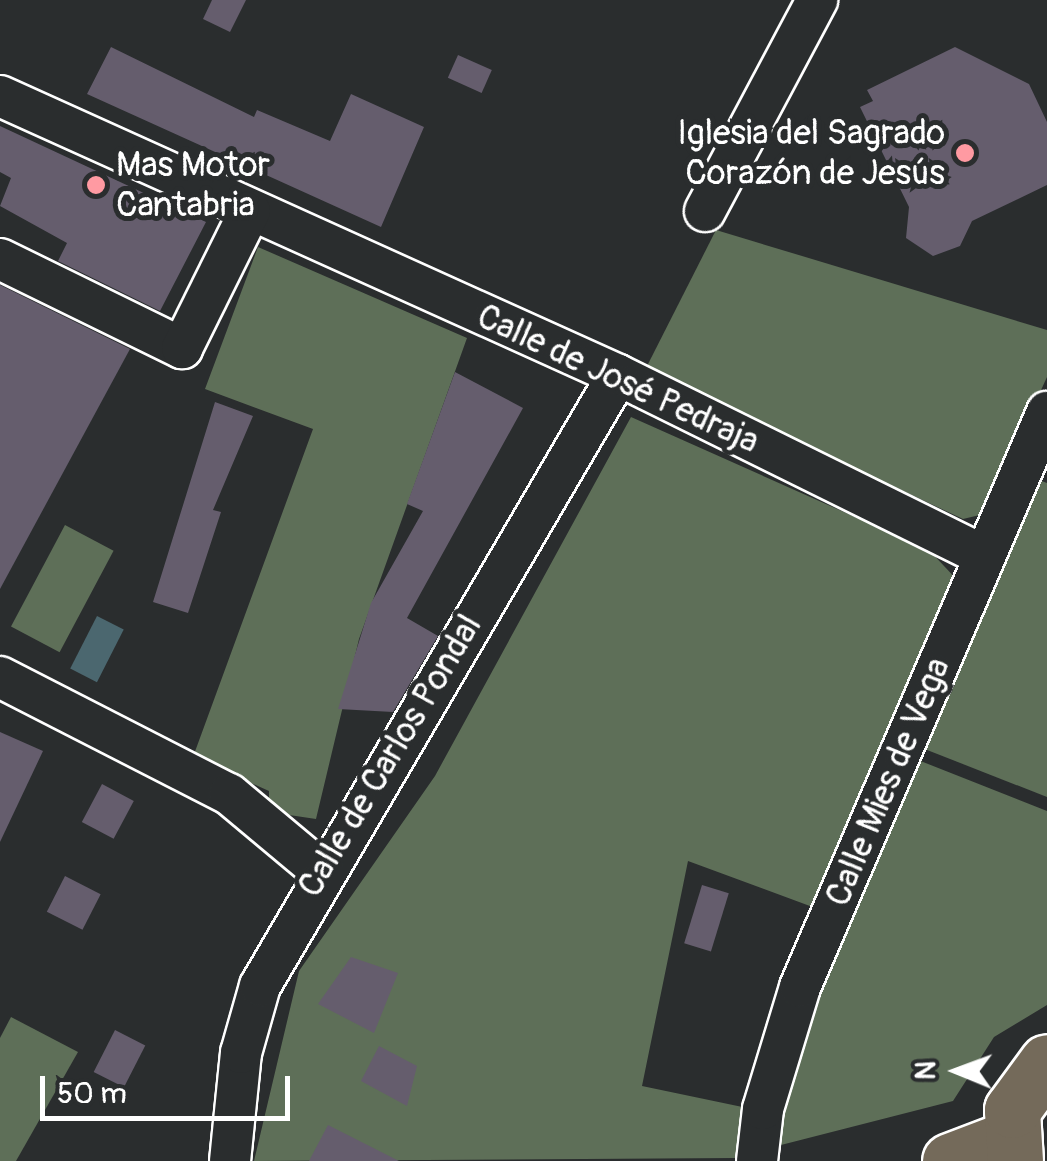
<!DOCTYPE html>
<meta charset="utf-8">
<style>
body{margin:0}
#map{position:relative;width:1047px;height:1161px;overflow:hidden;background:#2a2d2e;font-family:Pangolin,sans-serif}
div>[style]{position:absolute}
.green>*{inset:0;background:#5e6f58;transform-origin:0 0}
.water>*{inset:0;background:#4b676f;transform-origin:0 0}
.building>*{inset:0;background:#655d6d;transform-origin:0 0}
.roads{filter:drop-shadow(2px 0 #fff) drop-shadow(-2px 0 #fff) drop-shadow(0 2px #fff) drop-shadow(0 -2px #fff)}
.street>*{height:40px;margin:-20px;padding:0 20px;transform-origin:20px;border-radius:20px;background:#2a2d2e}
.primary>*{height:55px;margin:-27.5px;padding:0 27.5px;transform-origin:27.5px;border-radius:27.5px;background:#746a5a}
.dots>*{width:28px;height:28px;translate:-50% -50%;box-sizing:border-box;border:5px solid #2a2d2e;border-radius:50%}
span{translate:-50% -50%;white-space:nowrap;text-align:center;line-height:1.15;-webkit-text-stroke:10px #2a2d2e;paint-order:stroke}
.poi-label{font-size:35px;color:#fff}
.right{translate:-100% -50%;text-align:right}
.left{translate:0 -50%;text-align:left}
.street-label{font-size:35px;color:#fff}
.north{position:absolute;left:907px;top:1021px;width:100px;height:100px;-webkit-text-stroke:8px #2a2d2e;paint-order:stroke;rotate:271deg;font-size:28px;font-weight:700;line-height:40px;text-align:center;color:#fff}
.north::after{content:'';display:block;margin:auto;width:35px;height:45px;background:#fff;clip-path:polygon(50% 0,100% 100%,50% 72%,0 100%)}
.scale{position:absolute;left:40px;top:1076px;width:250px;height:45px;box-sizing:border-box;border:5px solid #fff;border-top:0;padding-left:12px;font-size:30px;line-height:35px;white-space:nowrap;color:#fff;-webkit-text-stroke:8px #2a2d2e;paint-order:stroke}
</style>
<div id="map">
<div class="green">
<i style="clip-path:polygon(716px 230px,1047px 330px,1047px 377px,984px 514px,963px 519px,645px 370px)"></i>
<i style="clip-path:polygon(258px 247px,467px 338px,359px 639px,316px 819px,269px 812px,269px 791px,193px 757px,313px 429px,205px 389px)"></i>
<i style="clip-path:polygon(631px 417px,929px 550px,960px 583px,818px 909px,688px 861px,642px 1086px,752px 1109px,735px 1158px,254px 1161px,299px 971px,435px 776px)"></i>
<i style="clip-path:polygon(1031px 477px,1047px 483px,1047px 797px,922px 748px)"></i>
<i style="left:65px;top:525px;width:55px;height:115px;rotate:28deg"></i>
<i style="clip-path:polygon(918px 760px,1047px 811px,1047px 1005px,994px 1037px,953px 1101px,781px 1145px,789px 1056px)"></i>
<i style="clip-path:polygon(11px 1017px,78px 1052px,16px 1161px,0 1161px,0 1038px)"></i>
</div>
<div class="water">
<i style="left:97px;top:616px;width:30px;height:59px;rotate:27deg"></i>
</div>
<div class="building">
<i style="clip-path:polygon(212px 0,246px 0,230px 32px,203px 19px)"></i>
<i style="clip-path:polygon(111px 47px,254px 117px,257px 110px,330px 141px,351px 94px,424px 127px,381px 227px,87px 94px)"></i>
<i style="clip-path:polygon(955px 47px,1029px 84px,1047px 122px,1047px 185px,972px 221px,960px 246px,933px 256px,906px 238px,909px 207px,860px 107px,873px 101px,867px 90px)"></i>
<i style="left:458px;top:55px;width:37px;height:25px;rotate:24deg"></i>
<i style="clip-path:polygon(0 126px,206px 222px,160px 311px,58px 261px,67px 243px,0 206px,11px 178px,0 172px)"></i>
<i style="clip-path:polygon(0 285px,130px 349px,0 589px)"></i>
<i style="clip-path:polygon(455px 372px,523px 408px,407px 618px,438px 636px,393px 712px,338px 709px,371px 603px,423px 511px,407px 504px)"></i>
<i style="clip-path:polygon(215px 402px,253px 416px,213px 510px,221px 512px,188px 613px,153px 602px)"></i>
<i style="clip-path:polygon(0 732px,43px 751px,0 842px)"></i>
<i style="left:102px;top:784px;width:36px;height:43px;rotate:28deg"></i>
<i style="left:65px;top:876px;width:40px;height:40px;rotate:27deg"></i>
<i style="left:702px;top:885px;width:28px;height:61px;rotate:17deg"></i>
<i style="clip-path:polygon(351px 957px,398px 973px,374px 1033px,318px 1004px)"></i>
<i style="left:115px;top:1030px;width:34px;height:47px;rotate:27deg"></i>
<i style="clip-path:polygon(379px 1046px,417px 1066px,407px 1106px,361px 1081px)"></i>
<i style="clip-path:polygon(328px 1125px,399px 1161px,309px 1161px)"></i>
</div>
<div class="roads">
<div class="street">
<i style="left:0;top:96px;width:678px;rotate:24.3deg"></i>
<i style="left:618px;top:375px;width:407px;rotate:26.3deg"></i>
<i style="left:705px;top:211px;width:239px;rotate:-62deg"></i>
<i style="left:0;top:259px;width:203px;rotate:26.1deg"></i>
<i style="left:182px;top:348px;width:153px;rotate:-63.6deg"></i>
<i style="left:0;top:677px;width:257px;rotate:27.1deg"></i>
<i style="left:229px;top:794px;width:119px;rotate:39.9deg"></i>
<i style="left:230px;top:1161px;width:109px;rotate:-84.2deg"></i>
<i style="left:241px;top:1053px;width:70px;rotate:-74.2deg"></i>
<i style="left:260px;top:986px;width:708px;rotate:-59.63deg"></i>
<i style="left:757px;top:1161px;width:52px;rotate:-83.4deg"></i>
<i style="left:763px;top:1109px;width:127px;rotate:-73.1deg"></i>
<i style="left:800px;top:987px;width:626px;rotate:-66.75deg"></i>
</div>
<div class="primary">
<i style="left:950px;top:1161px;width:64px;rotate:-21deg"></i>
<i style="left:1015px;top:1161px;width:51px;rotate:-93.4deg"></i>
<i style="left:1012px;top:1110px;width:59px;rotate:-53.9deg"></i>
</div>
</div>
<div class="dots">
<i style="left:965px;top:153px;background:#ff9aa2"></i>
<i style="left:96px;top:185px;background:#ff9aa2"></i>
</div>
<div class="poi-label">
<span class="right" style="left:945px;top:153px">Iglesia del Sagrado<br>Corazón de Jesús</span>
<span class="left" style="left:116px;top:185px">Mas Motor<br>Cantabria</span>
</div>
<div class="street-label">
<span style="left:618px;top:379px;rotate:25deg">Calle de José Pedraja</span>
<span style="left:390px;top:756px;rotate:-59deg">Calle de Carlos Pondal</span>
<span style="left:888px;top:782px;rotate:-67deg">Calle Mies de Vega</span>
</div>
<div class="north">N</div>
<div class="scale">50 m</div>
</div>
